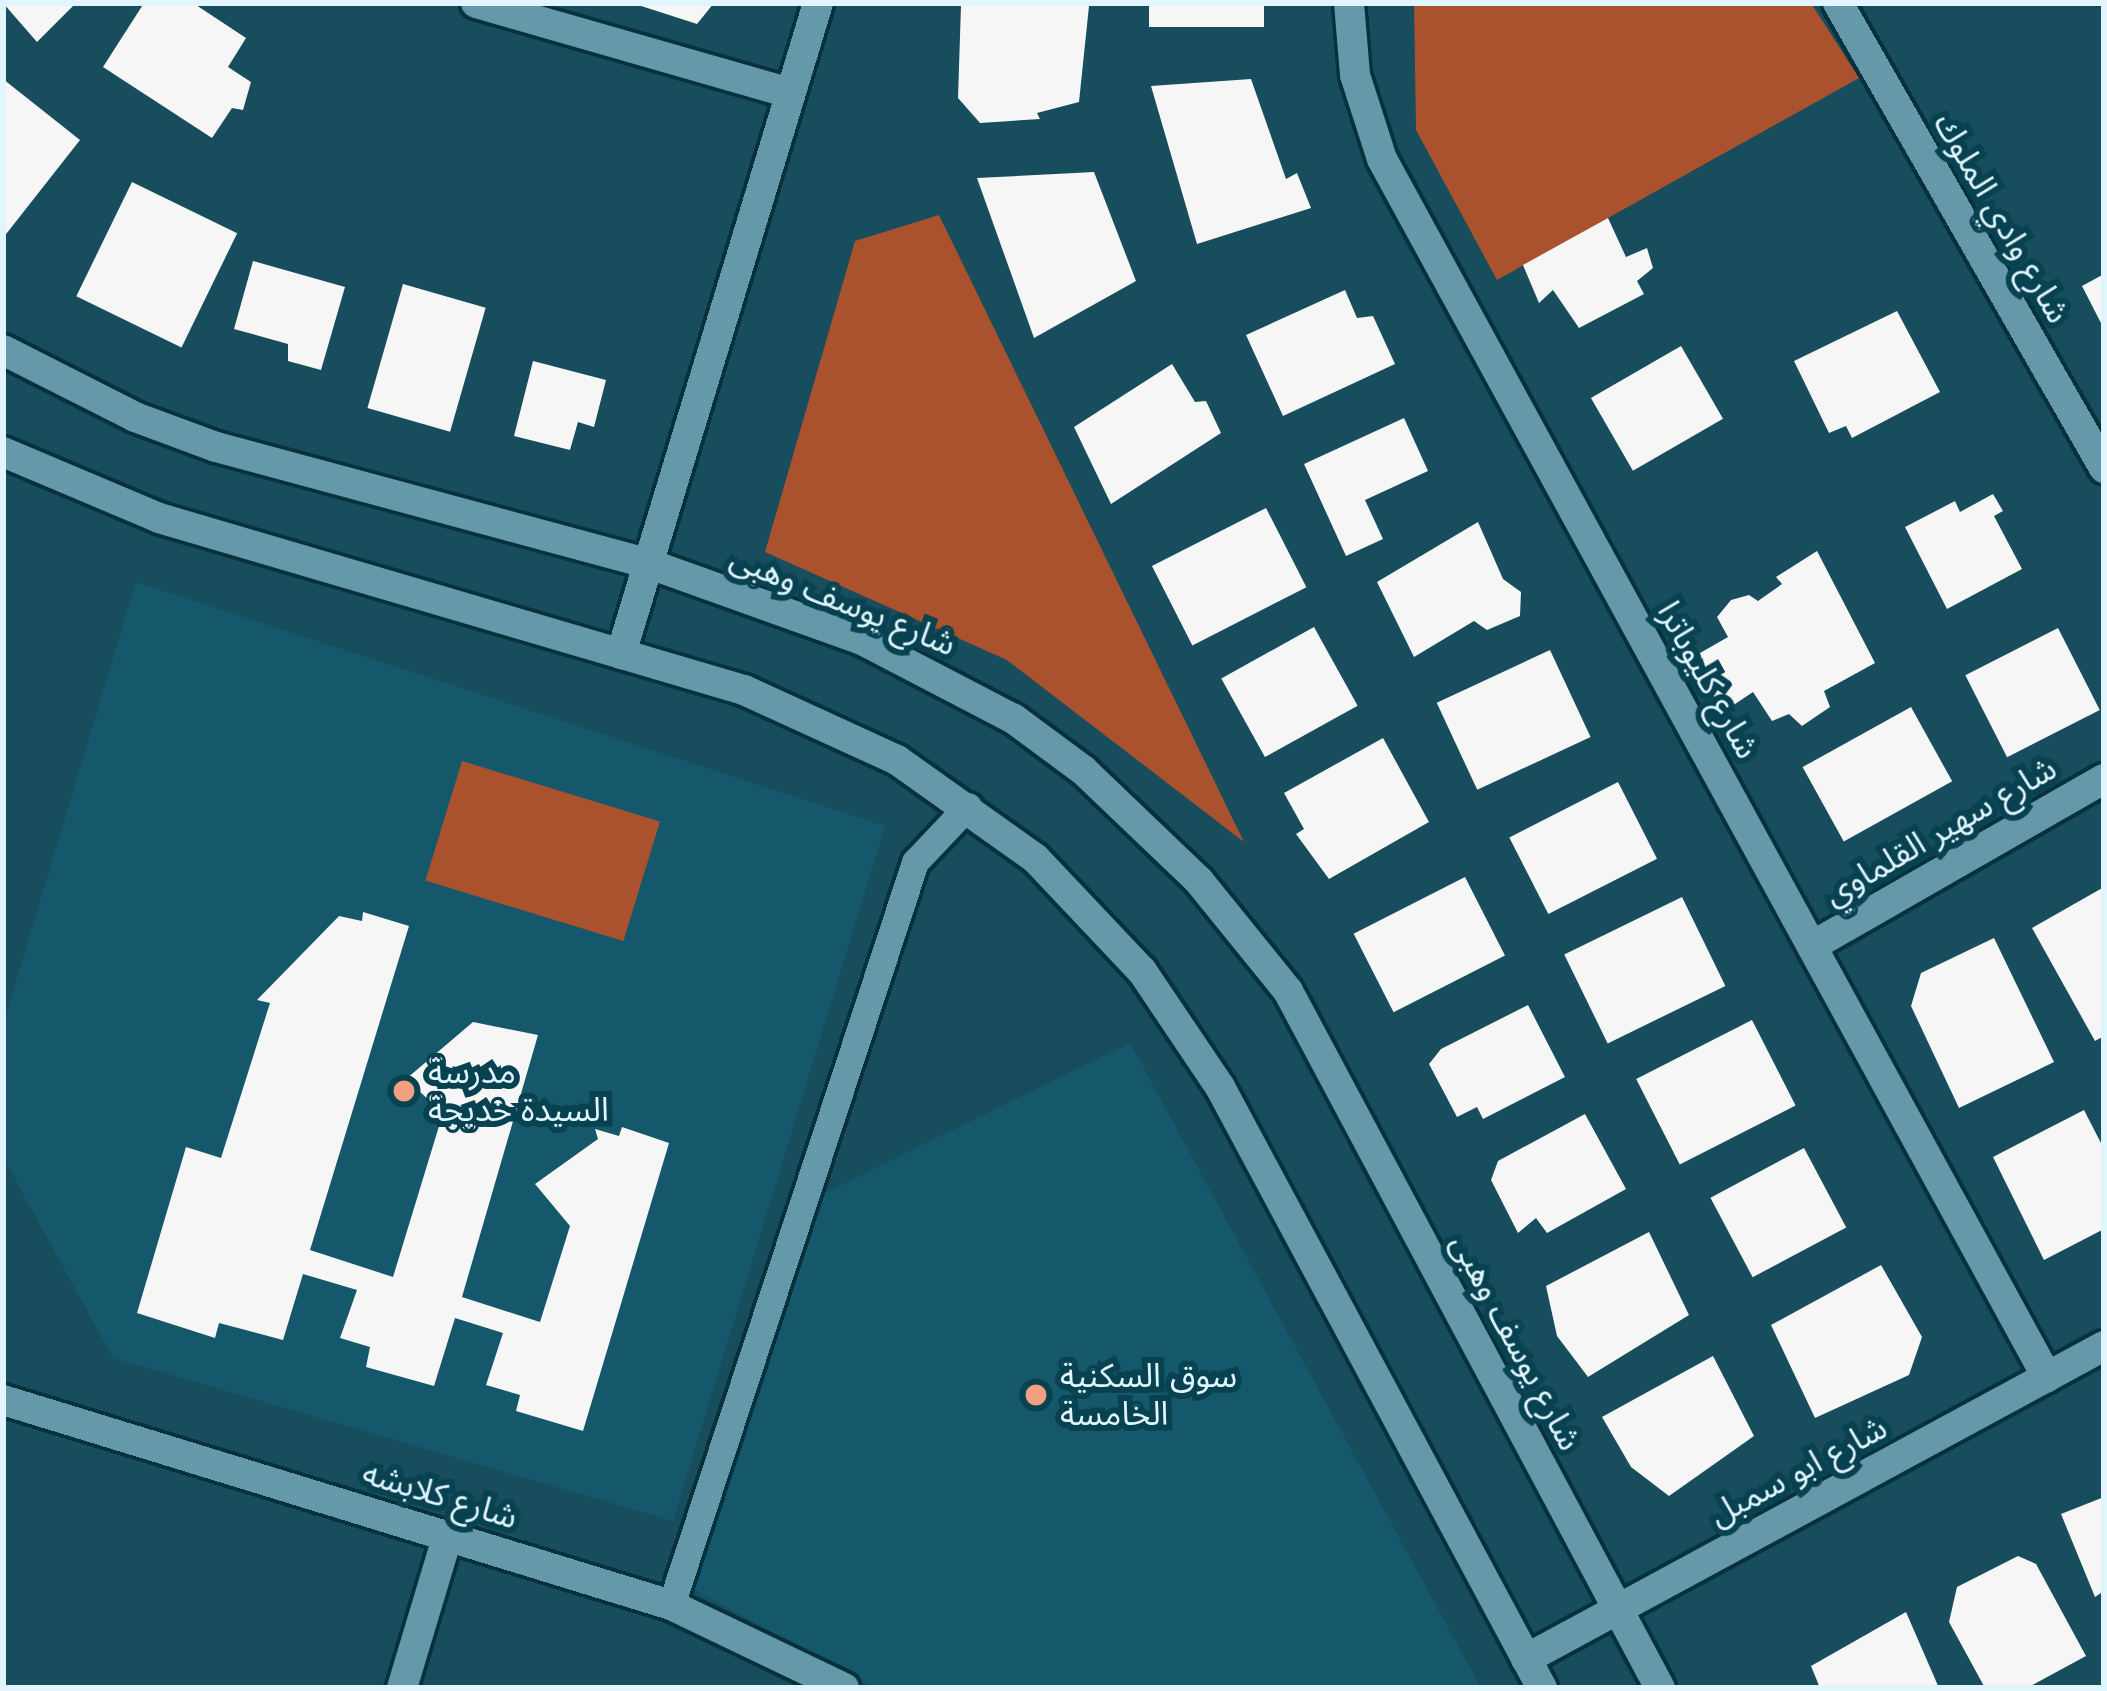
<!DOCTYPE html>
<meta charset="utf-8">
<style>
body{margin:0}
#map{position:relative;width:2107px;height:1691px;overflow:hidden;background:#174d5d;font-family:Helvetica,"Noto Sans Arabic",sans-serif}
div>[style]{position:absolute}
.built>*{inset:0;background:#15586b}
.green>*{inset:0;background:#aa512d;transform-origin:0 0}
.building>*{inset:0;background:#f6f6f6;transform-origin:0 0}
.roads{filter:drop-shadow(3px 0 #07313d) drop-shadow(-3px 0 #07313d) drop-shadow(0 3px #07313d) drop-shadow(0 -3px #07313d)}
.lane>*{height:27px;margin:-13.5px;padding:0 13.5px;transform-origin:13.5px;border-radius:13.5px;background:#6599aa}
.street>*{height:30px;margin:-15px;padding:0 15px;transform-origin:15px;border-radius:15px;background:#6599aa}
.secondary>*{height:30px;margin:-15px;padding:0 15px;transform-origin:15px;border-radius:15px;background:#6599aa}
.dots>*{width:33px;height:33px;translate:-50% -50%;box-sizing:border-box;border:6px solid #084251;border-radius:50%}
span{translate:-50% -50%;white-space:nowrap;text-align:center;line-height:1.15;-webkit-text-stroke:12px #084251;paint-order:stroke}
.street-label{font-size:33px;color:#e0f5fd}
.poi-label{font-size:33px;color:#e0f5fd}
.left{translate:0 -50%;text-align:left}
.frame{position:absolute;inset:0;border:6px solid #e0f5fd;pointer-events:none}
</style>
<div id="map">
<div class="built">
<i style="clip-path:polygon(136px 582px,885px 826px,673px 1521px,113px 1358px,3px 1157px,3px 1025px)"></i>
<i style="clip-path:polygon(1130px 1043px,1481px 1688px,876px 1688px,694px 1590px,808px 1201px)"></i>
</div>
<div class="green">
<i style="clip-path:polygon(1414px 3px,1811px 3px,1859px 78px,1497px 280px,1416px 130px)"></i>
<i style="clip-path:polygon(939px 215px,1244px 842px,1007px 660px,765px 552px,855px 241px)"></i>
<i style="left:462px;top:761px;width:207px;height:125px;rotate:17deg"></i>
</div>
<div class="building">
<i style="clip-path:polygon(3px 3px,76px 3px,37px 42px)"></i>
<i style="clip-path:polygon(144px 3px,193px 3px,246px 38px,228px 67px,251px 82px,243px 110px,232px 108px,212px 138px,103px 67px)"></i>
<i style="clip-path:polygon(714px 3px,697px 24px,635px 4px,635px 3px)"></i>
<i style="left:1149px;top:3px;width:115px;height:24px"></i>
<i style="clip-path:polygon(961px 5px,1089px 6px,1079px 102px,1037px 113px,1040px 119px,980px 123px,958px 98px)"></i>
<i style="clip-path:polygon(3px 79px,80px 140px,3px 238px)"></i>
<i style="clip-path:polygon(1251px 79px,1286px 179px,1297px 173px,1311px 208px,1197px 244px,1151px 86px)"></i>
<i style="clip-path:polygon(1094px 172px,1136px 281px,1034px 338px,977px 178px)"></i>
<i style="left:132px;top:182px;width:117px;height:127px;rotate:26deg"></i>
<i style="clip-path:polygon(1608px 218px,1626px 257px,1647px 248px,1653px 268px,1637px 281px,1644px 294px,1579px 328px,1553px 290px,1539px 303px,1523px 265px)"></i>
<i style="clip-path:polygon(253px 261px,345px 287px,321px 370px,288px 361px,288px 344px,234px 329px)"></i>
<i style="clip-path:polygon(2104px 274px,2104px 329px,2082px 286px)"></i>
<i style="left:403px;top:284px;width:86px;height:129px;rotate:16deg"></i>
<i style="clip-path:polygon(1345px 290px,1357px 318px,1373px 316px,1395px 364px,1283px 416px,1246px 335px)"></i>
<i style="clip-path:polygon(1897px 311px,1940px 392px,1852px 438px,1846px 426px,1829px 433px,1794px 361px)"></i>
<i style="left:1681px;top:346px;width:84px;height:104px;rotate:60deg"></i>
<i style="clip-path:polygon(533px 361px,606px 380px,594px 427px,578px 422px,570px 450px,514px 436px)"></i>
<i style="clip-path:polygon(1172px 364px,1195px 402px,1206px 401px,1221px 433px,1111px 504px,1074px 427px)"></i>
<i style="clip-path:polygon(1404px 418px,1428px 471px,1365px 500px,1383px 539px,1346px 556px,1304px 464px)"></i>
<i style="clip-path:polygon(1993px 494px,2003px 511px,1994px 516px,2022px 569px,1947px 609px,1905px 527px,1955px 501px,1960px 512px)"></i>
<i style="left:1266px;top:508px;width:89px;height:128px;rotate:63deg"></i>
<i style="clip-path:polygon(1478px 522px,1503px 579px,1521px 592px,1520px 616px,1487px 630px,1474px 621px,1414px 657px,1377px 582px)"></i>
<i style="clip-path:polygon(1817px 551px,1875px 663px,1824px 691px,1830px 707px,1802px 726px,1789px 714px,1772px 721px,1753px 692px,1720px 714px,1700px 653px,1728px 637px,1717px 617px,1731px 600px,1749px 595px,1758px 601px,1782px 584px,1776px 577px)"></i>
<i style="left:1314px;top:627px;width:90px;height:106px;rotate:61deg"></i>
<i style="left:2058px;top:628px;width:92px;height:104px;rotate:63deg"></i>
<i style="left:1550px;top:650px;width:96px;height:125px;rotate:65deg"></i>
<i style="left:1911px;top:707px;width:85px;height:124px;rotate:61deg"></i>
<i style="clip-path:polygon(1383px 738px,1429px 822px,1329px 879px,1296px 834px,1304px 829px,1284px 793px)"></i>
<i style="left:1618px;top:782px;width:86px;height:122px;rotate:63deg"></i>
<i style="left:1465px;top:877px;width:88px;height:125px;rotate:63deg"></i>
<i style="clip-path:polygon(2104px 887px,2104px 1036px,2095px 1041px,2032px 928px)"></i>
<i style="left:1682px;top:897px;width:99px;height:131px;rotate:64deg"></i>
<i style="clip-path:polygon(363px 912px,409px 926px,310px 1250px,393px 1277px,443px 1113px,406px 1079px,473px 1022px,538px 1035px,462px 1297px,540px 1322px,570px 1226px,535px 1184px,598px 1139px,595px 1129px,619px 1136px,622px 1127px,669px 1143px,583px 1431px,516px 1411px,520px 1395px,486px 1385px,503px 1333px,455px 1318px,434px 1386px,366px 1367px,370px 1347px,340px 1338px,357px 1290px,303px 1274px,283px 1340px,219px 1323px,215px 1338px,137px 1313px,186px 1147px,221px 1158px,270px 1003px,257px 1000px,339px 916px,362px 921px)"></i>
<i style="clip-path:polygon(1994px 938px,2054px 1062px,1959px 1108px,1911px 1006px,1921px 973px)"></i>
<i style="clip-path:polygon(1528px 1005px,1565px 1077px,1483px 1119px,1477px 1107px,1457px 1117px,1429px 1064px,1441px 1049px)"></i>
<i style="left:1752px;top:1020px;width:96px;height:130px;rotate:63deg"></i>
<i style="clip-path:polygon(2084px 1110px,2104px 1149px,2104px 1229px,2044px 1260px,1993px 1157px)"></i>
<i style="clip-path:polygon(1585px 1114px,1626px 1189px,1547px 1233px,1536px 1218px,1518px 1233px,1491px 1180px,1498px 1161px)"></i>
<i style="left:1804px;top:1148px;width:90px;height:106px;rotate:62deg"></i>
<i style="clip-path:polygon(1649px 1232px,1689px 1315px,1588px 1377px,1557px 1336px,1546px 1286px)"></i>
<i style="clip-path:polygon(1881px 1265px,1922px 1337px,1909px 1375px,1815px 1418px,1771px 1325px)"></i>
<i style="clip-path:polygon(1713px 1356px,1754px 1436px,1669px 1496px,1631px 1467px,1602px 1417px)"></i>
<i style="clip-path:polygon(2104px 1497px,2104px 1591px,2095px 1597px,2061px 1514px)"></i>
<i style="clip-path:polygon(2018px 1556px,2036px 1564px,2086px 1656px,2027px 1688px,1985px 1688px,1949px 1622px,1957px 1587px)"></i>
<i style="clip-path:polygon(1906px 1612px,1939px 1688px,1820px 1688px,1811px 1666px)"></i>
</div>
<div class="roads">
<div class="lane">
<i style="left:671px;top:1605px;width:782px;rotate:-71.82deg"></i>
<i style="left:915px;top:862px;width:77px;rotate:-46.6deg"></i>
</div>
<div class="street">
<i style="left:476px;top:3px;width:327px;rotate:16deg"></i>
<i style="left:1349px;top:3px;width:72px;rotate:85.2deg"></i>
<i style="left:1355px;top:75px;width:88px;rotate:72.2deg"></i>
<i style="left:1382px;top:159px;width:1388px;rotate:61.37deg"></i>
<i style="left:1838px;top:3px;width:536px;rotate:60.23deg"></i>
<i style="left:621px;top:654px;width:680px;rotate:-73.16deg"></i>
<i style="left:1812px;top:946px;width:336px;rotate:-29.8deg"></i>
<i style="left:3px;top:1400px;width:699px;rotate:17.06deg"></i>
<i style="left:671px;top:1605px;width:192px;rotate:25.6deg"></i>
<i style="left:1526px;top:1659px;width:657px;rotate:-28.44deg"></i>
<i style="left:402px;top:1688px;width:160px;rotate:-73.3deg"></i>
</div>
<div class="secondary">
<i style="left:3px;top:350px;width:148px;rotate:26.9deg"></i>
<i style="left:135px;top:417px;width:86px;rotate:20.3deg"></i>
<i style="left:216px;top:447px;width:446px;rotate:15.1deg"></i>
<i style="left:647px;top:563px;width:228px;rotate:19.7deg"></i>
<i style="left:862px;top:640px;width:171px;rotate:27.5deg"></i>
<i style="left:1014px;top:719px;width:86px;rotate:36.5deg"></i>
<i style="left:1083px;top:770px;width:161px;rotate:43.7deg"></i>
<i style="left:1199px;top:881px;width:141px;rotate:51deg"></i>
<i style="left:1288px;top:991px;width:790px;rotate:61.91deg"></i>
<i style="left:3px;top:452px;width:169px;rotate:22.9deg"></i>
<i style="left:159px;top:518px;width:610px;rotate:16.38deg"></i>
<i style="left:744px;top:690px;width:168px;rotate:24.6deg"></i>
<i style="left:897px;top:760px;width:169px;rotate:35.4deg"></i>
<i style="left:1035px;top:858px;width:156px;rotate:46.6deg"></i>
<i style="left:1142px;top:971px;width:140px;rotate:56.1deg"></i>
<i style="left:1220px;top:1087px;width:682px;rotate:61.82deg"></i>
</div>
</div>
<div class="dots">
<i style="left:404px;top:1091px;background:#f2a081"></i>
<i style="left:1036px;top:1395px;background:#f2a081"></i>
</div>
<div class="street-label">
<span style="left:2002px;top:218px;rotate:60deg">شارع وادي الملوك</span>
<span style="left:843px;top:601px;rotate:22deg">شارع يوسف وهبى</span>
<span style="left:1708px;top:680px;rotate:61deg">شارع كليوباترا</span>
<span style="left:1940px;top:831px;rotate:-30deg">شارع سهير القلماوي</span>
<span style="left:1516px;top:1342px;rotate:62deg">شارع يوسف وهبى</span>
<span style="left:1798px;top:1471px;rotate:-28deg">شارع ابو سمبل</span>
<span style="left:440px;top:1495px;rotate:17deg">شارع كلابشه</span>
</div>
<div class="poi-label">
<span class="left" style="left:428px;top:1091px">مدرسة<br>السيدة خديجة</span>
<span class="left" style="left:1060px;top:1395px">سوق السكنية<br>الخامسة</span>
</div>
<div class="frame"></div>
</div>
